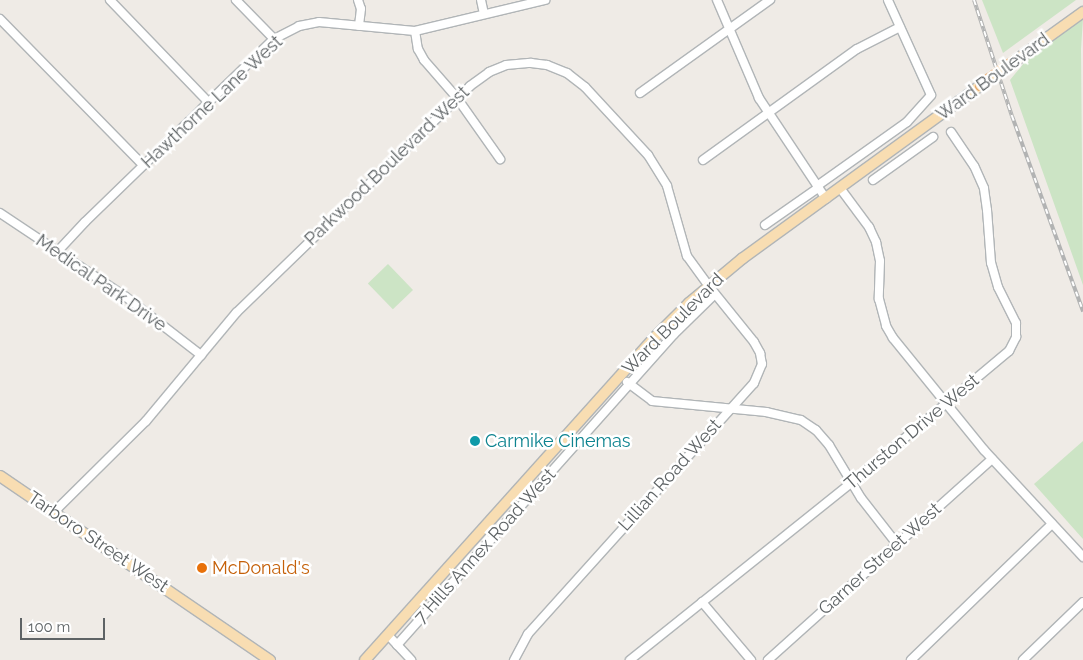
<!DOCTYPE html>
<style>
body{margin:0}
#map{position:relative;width:1083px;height:660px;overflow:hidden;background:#efebe6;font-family:Raleway,sans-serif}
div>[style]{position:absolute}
.green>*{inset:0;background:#cce4c5;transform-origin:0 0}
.roads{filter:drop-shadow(1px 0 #b1b5b7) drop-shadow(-1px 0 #b1b5b7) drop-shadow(0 1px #b1b5b7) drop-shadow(0 -1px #b1b5b7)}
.minor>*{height:8px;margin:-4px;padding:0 4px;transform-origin:4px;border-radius:4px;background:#fff}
.major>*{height:10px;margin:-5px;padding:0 5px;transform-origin:5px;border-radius:5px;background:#f8ddb2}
.rail>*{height:4px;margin-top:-2px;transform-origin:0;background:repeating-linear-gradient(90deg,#fff 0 5.5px,#b2b3b3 0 11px);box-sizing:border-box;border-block:1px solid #b2b3b3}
.bridges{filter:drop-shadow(1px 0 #e6a668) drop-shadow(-1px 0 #e6a668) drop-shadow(0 1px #e6a668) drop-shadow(0 -1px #e6a668)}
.major-bridge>*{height:10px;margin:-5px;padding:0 5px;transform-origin:5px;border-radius:5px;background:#f8ddb2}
.dots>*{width:14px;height:14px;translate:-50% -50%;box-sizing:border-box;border:2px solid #fff;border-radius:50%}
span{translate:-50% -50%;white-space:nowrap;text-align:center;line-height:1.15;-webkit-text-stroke:5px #fff;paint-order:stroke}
.street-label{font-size:18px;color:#5e6365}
.culture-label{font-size:18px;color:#0d838f}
.left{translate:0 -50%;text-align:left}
.food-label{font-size:18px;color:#c56008}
.scale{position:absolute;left:20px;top:618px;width:85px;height:22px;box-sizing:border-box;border:2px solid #5e6365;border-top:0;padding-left:6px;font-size:15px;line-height:18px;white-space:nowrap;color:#5e6365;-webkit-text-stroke:4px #fff;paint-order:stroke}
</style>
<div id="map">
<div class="green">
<i style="clip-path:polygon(982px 0,1076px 0,1003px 53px)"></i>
<i style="clip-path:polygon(1083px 18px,1081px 49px,1083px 285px,1010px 80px,1024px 63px)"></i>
<i style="left:388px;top:264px;width:36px;height:28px;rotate:46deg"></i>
<i style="clip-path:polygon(1083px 441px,1083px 539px,1034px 484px)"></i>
</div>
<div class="roads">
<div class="minor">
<i style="left:110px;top:0;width:141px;rotate:46.1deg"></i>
<i style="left:236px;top:0;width:54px;rotate:45.7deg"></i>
<i style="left:358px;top:0;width:9px;rotate:72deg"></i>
<i style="left:361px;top:9px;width:17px;rotate:97deg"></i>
<i style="left:481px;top:0;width:14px;rotate:78deg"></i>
<i style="left:717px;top:0;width:107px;rotate:66.8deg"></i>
<i style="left:759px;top:98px;width:121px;rotate:56.4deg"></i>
<i style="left:0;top:19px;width:204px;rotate:45.6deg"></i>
<i style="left:415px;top:31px;width:18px;rotate:81deg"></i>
<i style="left:418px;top:49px;width:13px;rotate:61deg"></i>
<i style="left:424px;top:60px;width:50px;rotate:49deg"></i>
<i style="left:457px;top:98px;width:75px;rotate:54.8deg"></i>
<i style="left:640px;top:93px;width:160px;rotate:-35.6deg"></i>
<i style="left:703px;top:160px;width:190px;rotate:-35.8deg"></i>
<i style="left:857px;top:49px;width:48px;rotate:-27.1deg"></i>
<i style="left:873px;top:180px;width:74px;rotate:-35.6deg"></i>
<i style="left:817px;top:186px;width:110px;rotate:-35.4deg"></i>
<i style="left:907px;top:122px;width:36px;rotate:-48deg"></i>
<i style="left:931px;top:95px;width:104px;rotate:-114.4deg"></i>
<i style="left:840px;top:188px;width:49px;rotate:53.4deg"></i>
<i style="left:869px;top:227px;width:17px;rotate:65deg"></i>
<i style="left:876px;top:242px;width:19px;rotate:78deg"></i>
<i style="left:880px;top:261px;width:38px;rotate:92deg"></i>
<i style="left:879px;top:299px;width:28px;rotate:75deg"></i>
<i style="left:886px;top:326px;width:14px;rotate:60deg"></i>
<i style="left:893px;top:338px;width:144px;rotate:50.9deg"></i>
<i style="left:984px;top:450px;width:146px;rotate:47.2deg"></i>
<i style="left:0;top:213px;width:151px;rotate:33.7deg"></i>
<i style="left:126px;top:297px;width:95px;rotate:37.7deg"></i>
<i style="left:765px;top:225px;width:65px;rotate:-34.9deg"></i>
<i style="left:57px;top:252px;width:41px;rotate:-47deg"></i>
<i style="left:85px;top:222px;width:263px;rotate:-44.1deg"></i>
<i style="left:274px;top:39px;width:28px;rotate:-27deg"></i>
<i style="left:299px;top:26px;width:20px;rotate:-11deg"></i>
<i style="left:319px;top:22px;width:96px;rotate:5.4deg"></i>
<i style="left:415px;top:31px;width:134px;rotate:-13.4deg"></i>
<i style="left:627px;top:382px;width:31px;rotate:37deg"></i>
<i style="left:652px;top:401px;width:115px;rotate:5.5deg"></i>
<i style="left:766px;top:412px;width:36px;rotate:13deg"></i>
<i style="left:801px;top:420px;width:18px;rotate:34deg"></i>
<i style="left:816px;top:430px;width:20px;rotate:49deg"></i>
<i style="left:829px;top:445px;width:62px;rotate:58.9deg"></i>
<i style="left:861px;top:498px;width:58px;rotate:52deg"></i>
<i style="left:54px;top:512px;width:129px;rotate:-44.7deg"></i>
<i style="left:146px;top:421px;width:141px;rotate:-50.2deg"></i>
<i style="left:236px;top:313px;width:326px;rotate:-44.1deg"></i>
<i style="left:470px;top:86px;width:24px;rotate:-36deg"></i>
<i style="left:489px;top:72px;width:18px;rotate:-22deg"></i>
<i style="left:506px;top:65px;width:25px;rotate:-5deg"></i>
<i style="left:531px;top:63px;width:16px;rotate:7deg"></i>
<i style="left:547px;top:65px;width:22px;rotate:22deg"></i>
<i style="left:567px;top:73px;width:23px;rotate:38deg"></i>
<i style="left:585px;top:87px;width:93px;rotate:47.2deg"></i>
<i style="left:648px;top:155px;width:36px;rotate:58deg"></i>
<i style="left:667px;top:186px;width:73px;rotate:74.1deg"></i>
<i style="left:687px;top:256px;width:36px;rotate:54deg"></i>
<i style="left:708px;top:285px;width:73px;rotate:51.1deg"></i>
<i style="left:754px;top:342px;width:13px;rotate:61deg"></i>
<i style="left:760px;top:353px;width:11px;rotate:80deg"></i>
<i style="left:762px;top:364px;width:21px;rotate:113deg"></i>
<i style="left:754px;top:383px;width:338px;rotate:132deg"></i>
<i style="left:528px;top:634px;width:30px;rotate:118deg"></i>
<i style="left:702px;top:602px;width:76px;rotate:49.8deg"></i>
<i style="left:388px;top:635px;width:34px;rotate:47deg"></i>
<i style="left:397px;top:645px;width:416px;rotate:-48.3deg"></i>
<i style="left:674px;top:334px;width:57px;rotate:-44.3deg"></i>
<i style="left:630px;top:660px;width:283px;rotate:-38.7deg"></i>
<i style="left:851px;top:483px;width:206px;rotate:-39.9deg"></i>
<i style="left:1009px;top:351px;width:16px;rotate:-63deg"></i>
<i style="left:1016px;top:337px;width:14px;rotate:-90deg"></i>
<i style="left:1016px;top:323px;width:40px;rotate:-116.6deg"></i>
<i style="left:998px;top:287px;width:25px;rotate:-106deg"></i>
<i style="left:991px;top:263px;width:53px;rotate:-94.3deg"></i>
<i style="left:987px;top:210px;width:22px;rotate:-98deg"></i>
<i style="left:984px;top:188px;width:24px;rotate:-114deg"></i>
<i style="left:974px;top:166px;width:41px;rotate:-124.1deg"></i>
<i style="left:768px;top:660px;width:301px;rotate:-41.9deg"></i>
<i style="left:911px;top:660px;width:196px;rotate:-44deg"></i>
<i style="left:1023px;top:660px;width:83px;rotate:-44deg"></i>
</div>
<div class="major">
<i style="left:1015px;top:61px;width:84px;rotate:-35.8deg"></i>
<i style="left:0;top:476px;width:327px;rotate:34.3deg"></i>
<i style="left:365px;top:660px;width:431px;rotate:-48.1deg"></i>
<i style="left:653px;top:339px;width:51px;rotate:-45deg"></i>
<i style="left:689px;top:303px;width:70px;rotate:-39.8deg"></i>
<i style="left:743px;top:258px;width:294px;rotate:-36deg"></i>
</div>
</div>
<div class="rail">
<i style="left:974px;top:0;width:122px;rotate:71.9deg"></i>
<i style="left:1012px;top:116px;width:208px;rotate:70deg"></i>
</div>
<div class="bridges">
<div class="major-bridge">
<i style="left:981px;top:85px;width:42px;rotate:-35.2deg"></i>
</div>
</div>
<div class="dots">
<i style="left:475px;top:441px;background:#0f9aa8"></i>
<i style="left:202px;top:568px;background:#e8710a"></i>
</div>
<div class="street-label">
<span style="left:993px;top:77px;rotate:-36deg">Ward Boulevard</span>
<span style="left:212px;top:102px;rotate:-43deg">Hawthorne Lane West</span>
<span style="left:387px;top:166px;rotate:-44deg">Parkwood Boulevard West</span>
<span style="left:101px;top:283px;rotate:35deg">Medical Park Drive</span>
<span style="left:673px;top:324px;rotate:-45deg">Ward Boulevard</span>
<span style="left:912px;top:432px;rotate:-40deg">Thurston Drive West</span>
<span style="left:670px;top:475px;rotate:-48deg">Lillian Road West</span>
<span style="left:98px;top:542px;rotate:34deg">Tarboro Street West</span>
<span style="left:485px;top:546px;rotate:-48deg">7 Hills Annex Road West</span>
<span style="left:880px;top:559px;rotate:-42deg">Garner Street West</span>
</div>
<div class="culture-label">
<span class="left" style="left:485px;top:441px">Carmike Cinemas</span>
</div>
<div class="food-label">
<span class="left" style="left:212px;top:568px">McDonald's</span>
</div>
<div class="scale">100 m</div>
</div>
